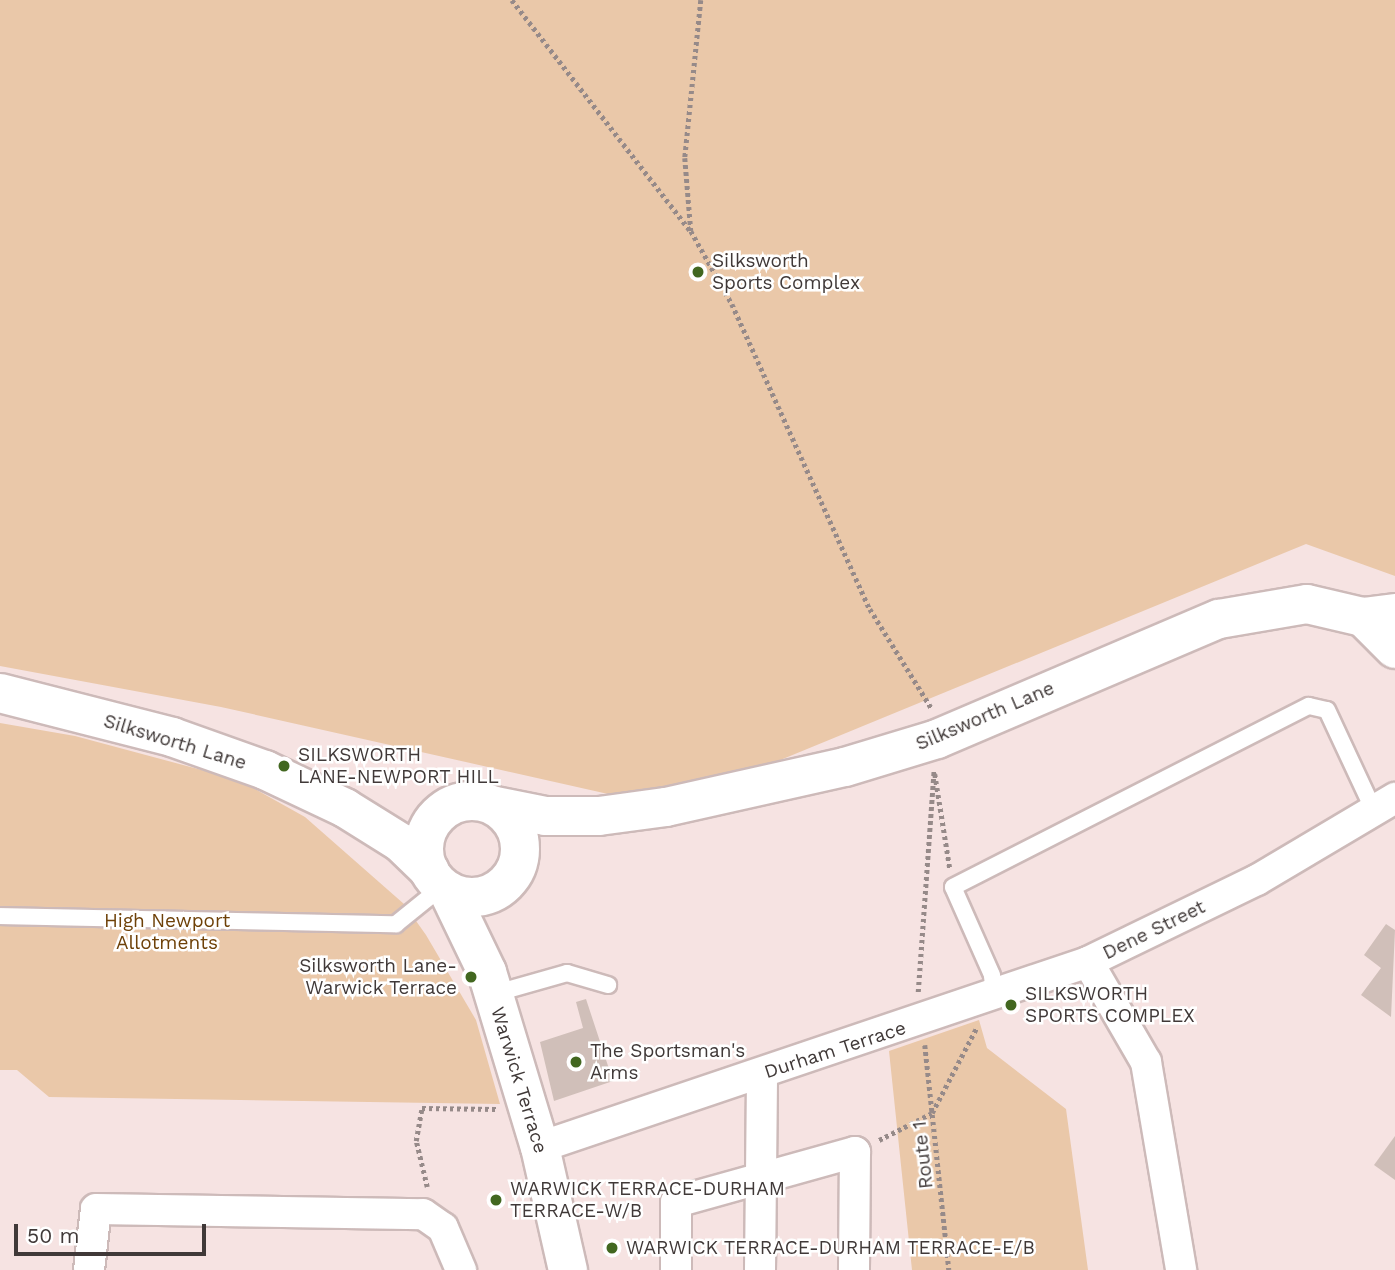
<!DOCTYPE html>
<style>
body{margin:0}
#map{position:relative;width:1395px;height:1270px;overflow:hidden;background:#f6e3e2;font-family:"Work Sans",sans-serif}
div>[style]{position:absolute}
.green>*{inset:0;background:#eac8a9}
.building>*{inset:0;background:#d0bfb9}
.path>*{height:4.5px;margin-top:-2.25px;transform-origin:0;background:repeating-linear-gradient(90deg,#968a89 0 3.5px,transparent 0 7px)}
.roads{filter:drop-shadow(2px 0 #cdbab9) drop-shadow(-2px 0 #cdbab9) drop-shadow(0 2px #cdbab9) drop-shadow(0 -2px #cdbab9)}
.lane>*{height:16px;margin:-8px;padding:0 8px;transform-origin:8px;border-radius:8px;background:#fff}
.street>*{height:30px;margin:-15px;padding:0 15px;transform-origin:15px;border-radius:15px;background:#fff}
.secondary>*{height:38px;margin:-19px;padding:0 19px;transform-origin:19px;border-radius:19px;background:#fff}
.secondary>.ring{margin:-19px;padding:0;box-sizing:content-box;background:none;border:38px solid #fff;border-radius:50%}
.dots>*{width:19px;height:19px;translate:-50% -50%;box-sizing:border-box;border:4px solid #fff;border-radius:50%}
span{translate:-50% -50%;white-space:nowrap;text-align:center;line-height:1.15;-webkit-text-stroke:5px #fff;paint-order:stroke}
.poi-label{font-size:19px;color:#403938}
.left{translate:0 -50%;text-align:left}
.right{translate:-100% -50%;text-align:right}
.street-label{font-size:19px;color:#403938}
.park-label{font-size:19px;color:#6e4108}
.scale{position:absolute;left:14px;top:1224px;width:192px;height:32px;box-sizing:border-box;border:4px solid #403938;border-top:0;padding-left:9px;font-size:21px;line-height:24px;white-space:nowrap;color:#403938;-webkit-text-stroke:5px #fff;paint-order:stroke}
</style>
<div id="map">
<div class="green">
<i style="clip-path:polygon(0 0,1395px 0,1395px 576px,1306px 544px,666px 807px,221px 707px,0 666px)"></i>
<i style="clip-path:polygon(0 723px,75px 736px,239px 780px,305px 817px,404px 904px,426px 935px,476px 1020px,500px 1104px,49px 1097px,17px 1070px,0 1070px)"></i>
<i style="clip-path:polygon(979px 1020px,987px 1048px,1066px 1109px,1088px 1270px,912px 1270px,889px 1051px)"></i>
</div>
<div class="building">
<i style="clip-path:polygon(1386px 924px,1395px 930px,1391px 1017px,1361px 995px,1381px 968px,1364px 955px)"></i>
<i style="clip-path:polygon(586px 999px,613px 1081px,554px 1101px,540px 1042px,583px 1028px,576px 1002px)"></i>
<i style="clip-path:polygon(1395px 1136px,1395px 1180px,1374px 1165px)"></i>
</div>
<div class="path">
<i style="left:512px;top:0;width:291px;rotate:52.3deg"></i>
<i style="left:701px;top:0;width:159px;rotate:95.8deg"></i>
<i style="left:685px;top:158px;width:73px;rotate:85.3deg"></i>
<i style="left:691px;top:231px;width:84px;rotate:60.7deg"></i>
<i style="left:732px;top:304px;width:335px;rotate:65.7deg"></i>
<i style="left:870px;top:609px;width:118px;rotate:58.2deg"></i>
<i style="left:935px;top:774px;width:96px;rotate:81deg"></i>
<i style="left:918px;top:992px;width:222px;rotate:-85.9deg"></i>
<i style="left:925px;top:1045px;width:226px;rotate:83.9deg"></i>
<i style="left:879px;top:1140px;width:59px;rotate:-27deg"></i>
<i style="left:932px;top:1113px;width:97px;rotate:-62.4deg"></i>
<i style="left:427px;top:1187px;width:47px;rotate:-103.4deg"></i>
<i style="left:416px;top:1141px;width:34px;rotate:-80deg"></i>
<i style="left:422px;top:1108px;width:74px;rotate:0.8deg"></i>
</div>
<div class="roads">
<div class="lane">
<i style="left:0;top:916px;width:396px;rotate:1.2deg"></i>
<i style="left:396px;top:924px;width:60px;rotate:-39deg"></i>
<i style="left:493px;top:994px;width:77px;rotate:-15.8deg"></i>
<i style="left:567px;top:973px;width:43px;rotate:16.3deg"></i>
<i style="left:994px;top:995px;width:20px;rotate:-96deg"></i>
<i style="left:992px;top:975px;width:96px;rotate:-113.9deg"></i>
<i style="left:953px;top:887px;width:399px;rotate:-27deg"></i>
<i style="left:1309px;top:706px;width:18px;rotate:13deg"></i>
<i style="left:1327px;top:710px;width:111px;rotate:65deg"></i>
</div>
<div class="street">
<i style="left:1088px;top:962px;width:116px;rotate:59.9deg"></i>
<i style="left:1146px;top:1062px;width:211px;rotate:80.4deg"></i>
<i style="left:540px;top:1147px;width:578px;rotate:-18.65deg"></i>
<i style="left:1088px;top:962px;width:188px;rotate:-25.9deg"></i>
<i style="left:1257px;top:880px;width:161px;rotate:-30.7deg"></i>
<i style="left:89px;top:1270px;width:61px;rotate:-83.5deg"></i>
<i style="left:96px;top:1209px;width:327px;rotate:0.9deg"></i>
<i style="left:423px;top:1214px;width:24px;rotate:35deg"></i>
<i style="left:443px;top:1228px;width:46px;rotate:66.8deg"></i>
<i style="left:676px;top:1270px;width:68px;rotate:-90deg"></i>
<i style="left:676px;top:1202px;width:186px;rotate:-15.6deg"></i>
<i style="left:855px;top:1152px;width:118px;rotate:90.5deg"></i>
<i style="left:760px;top:1270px;width:196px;rotate:-89.4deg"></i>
</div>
<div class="secondary">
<i style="left:1363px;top:617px;width:45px;rotate:45deg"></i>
<i style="left:0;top:693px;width:178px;rotate:14.3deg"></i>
<i style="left:172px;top:737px;width:99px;rotate:19.5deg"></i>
<i style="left:265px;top:770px;width:89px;rotate:25.4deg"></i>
<i style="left:345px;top:808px;width:66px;rotate:32deg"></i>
<i style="left:401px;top:843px;width:40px;rotate:44deg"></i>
<i class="ring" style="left:424px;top:801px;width:58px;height:58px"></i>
<i style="left:495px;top:806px;width:51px;rotate:11.3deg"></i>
<i style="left:545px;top:816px;width:54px"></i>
<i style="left:599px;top:816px;width:68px;rotate:-7.7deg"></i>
<i style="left:666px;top:807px;width:183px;rotate:-12.6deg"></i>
<i style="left:845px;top:767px;width:96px;rotate:-16.9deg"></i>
<i style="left:937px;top:739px;width:306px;rotate:-23.1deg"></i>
<i style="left:1219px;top:619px;width:89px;rotate:-9.7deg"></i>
<i style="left:1307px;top:604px;width:57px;rotate:13.1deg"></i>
<i style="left:1363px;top:617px;width:32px;rotate:-7deg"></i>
<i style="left:448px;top:891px;width:90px;rotate:64.3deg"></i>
<i style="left:487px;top:972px;width:183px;rotate:73.2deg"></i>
<i style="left:540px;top:1147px;width:126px;rotate:77.2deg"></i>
</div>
</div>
<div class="dots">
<i style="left:698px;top:272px;background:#426720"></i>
<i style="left:284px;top:766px;background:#426720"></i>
<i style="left:471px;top:977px;background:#426720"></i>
<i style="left:1011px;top:1005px;background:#426720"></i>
<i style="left:576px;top:1062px;background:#426720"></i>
<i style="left:496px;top:1200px;background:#426720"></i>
<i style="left:612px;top:1248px;background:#426720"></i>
</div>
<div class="poi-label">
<span class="left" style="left:712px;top:272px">Silksworth<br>Sports Complex</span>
<span class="left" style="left:298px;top:766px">SILKSWORTH<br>LANE-NEWPORT HILL</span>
<span class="right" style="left:457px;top:977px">Silksworth Lane-<br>Warwick Terrace</span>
<span class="left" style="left:1025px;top:1005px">SILKSWORTH<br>SPORTS COMPLEX</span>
<span class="left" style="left:590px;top:1062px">The Sportsman's<br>Arms</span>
<span class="left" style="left:510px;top:1200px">WARWICK TERRACE-DURHAM<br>TERRACE-W/B</span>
<span class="left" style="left:626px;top:1248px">WARWICK TERRACE-DURHAM TERRACE-E/B</span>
</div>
<div class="street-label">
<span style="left:985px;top:716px;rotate:-23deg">Silksworth Lane</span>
<span style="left:175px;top:742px;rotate:17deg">Silksworth Lane</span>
<span style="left:1154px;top:930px;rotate:-26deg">Dene Street</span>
<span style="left:835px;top:1050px;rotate:-18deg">Durham Terrace</span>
<span style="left:519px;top:1080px;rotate:73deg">Warwick Terrace</span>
<span style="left:923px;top:1155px;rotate:-96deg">Route 1</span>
</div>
<div class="park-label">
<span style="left:167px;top:932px">High Newport<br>Allotments</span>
</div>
<div class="scale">50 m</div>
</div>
